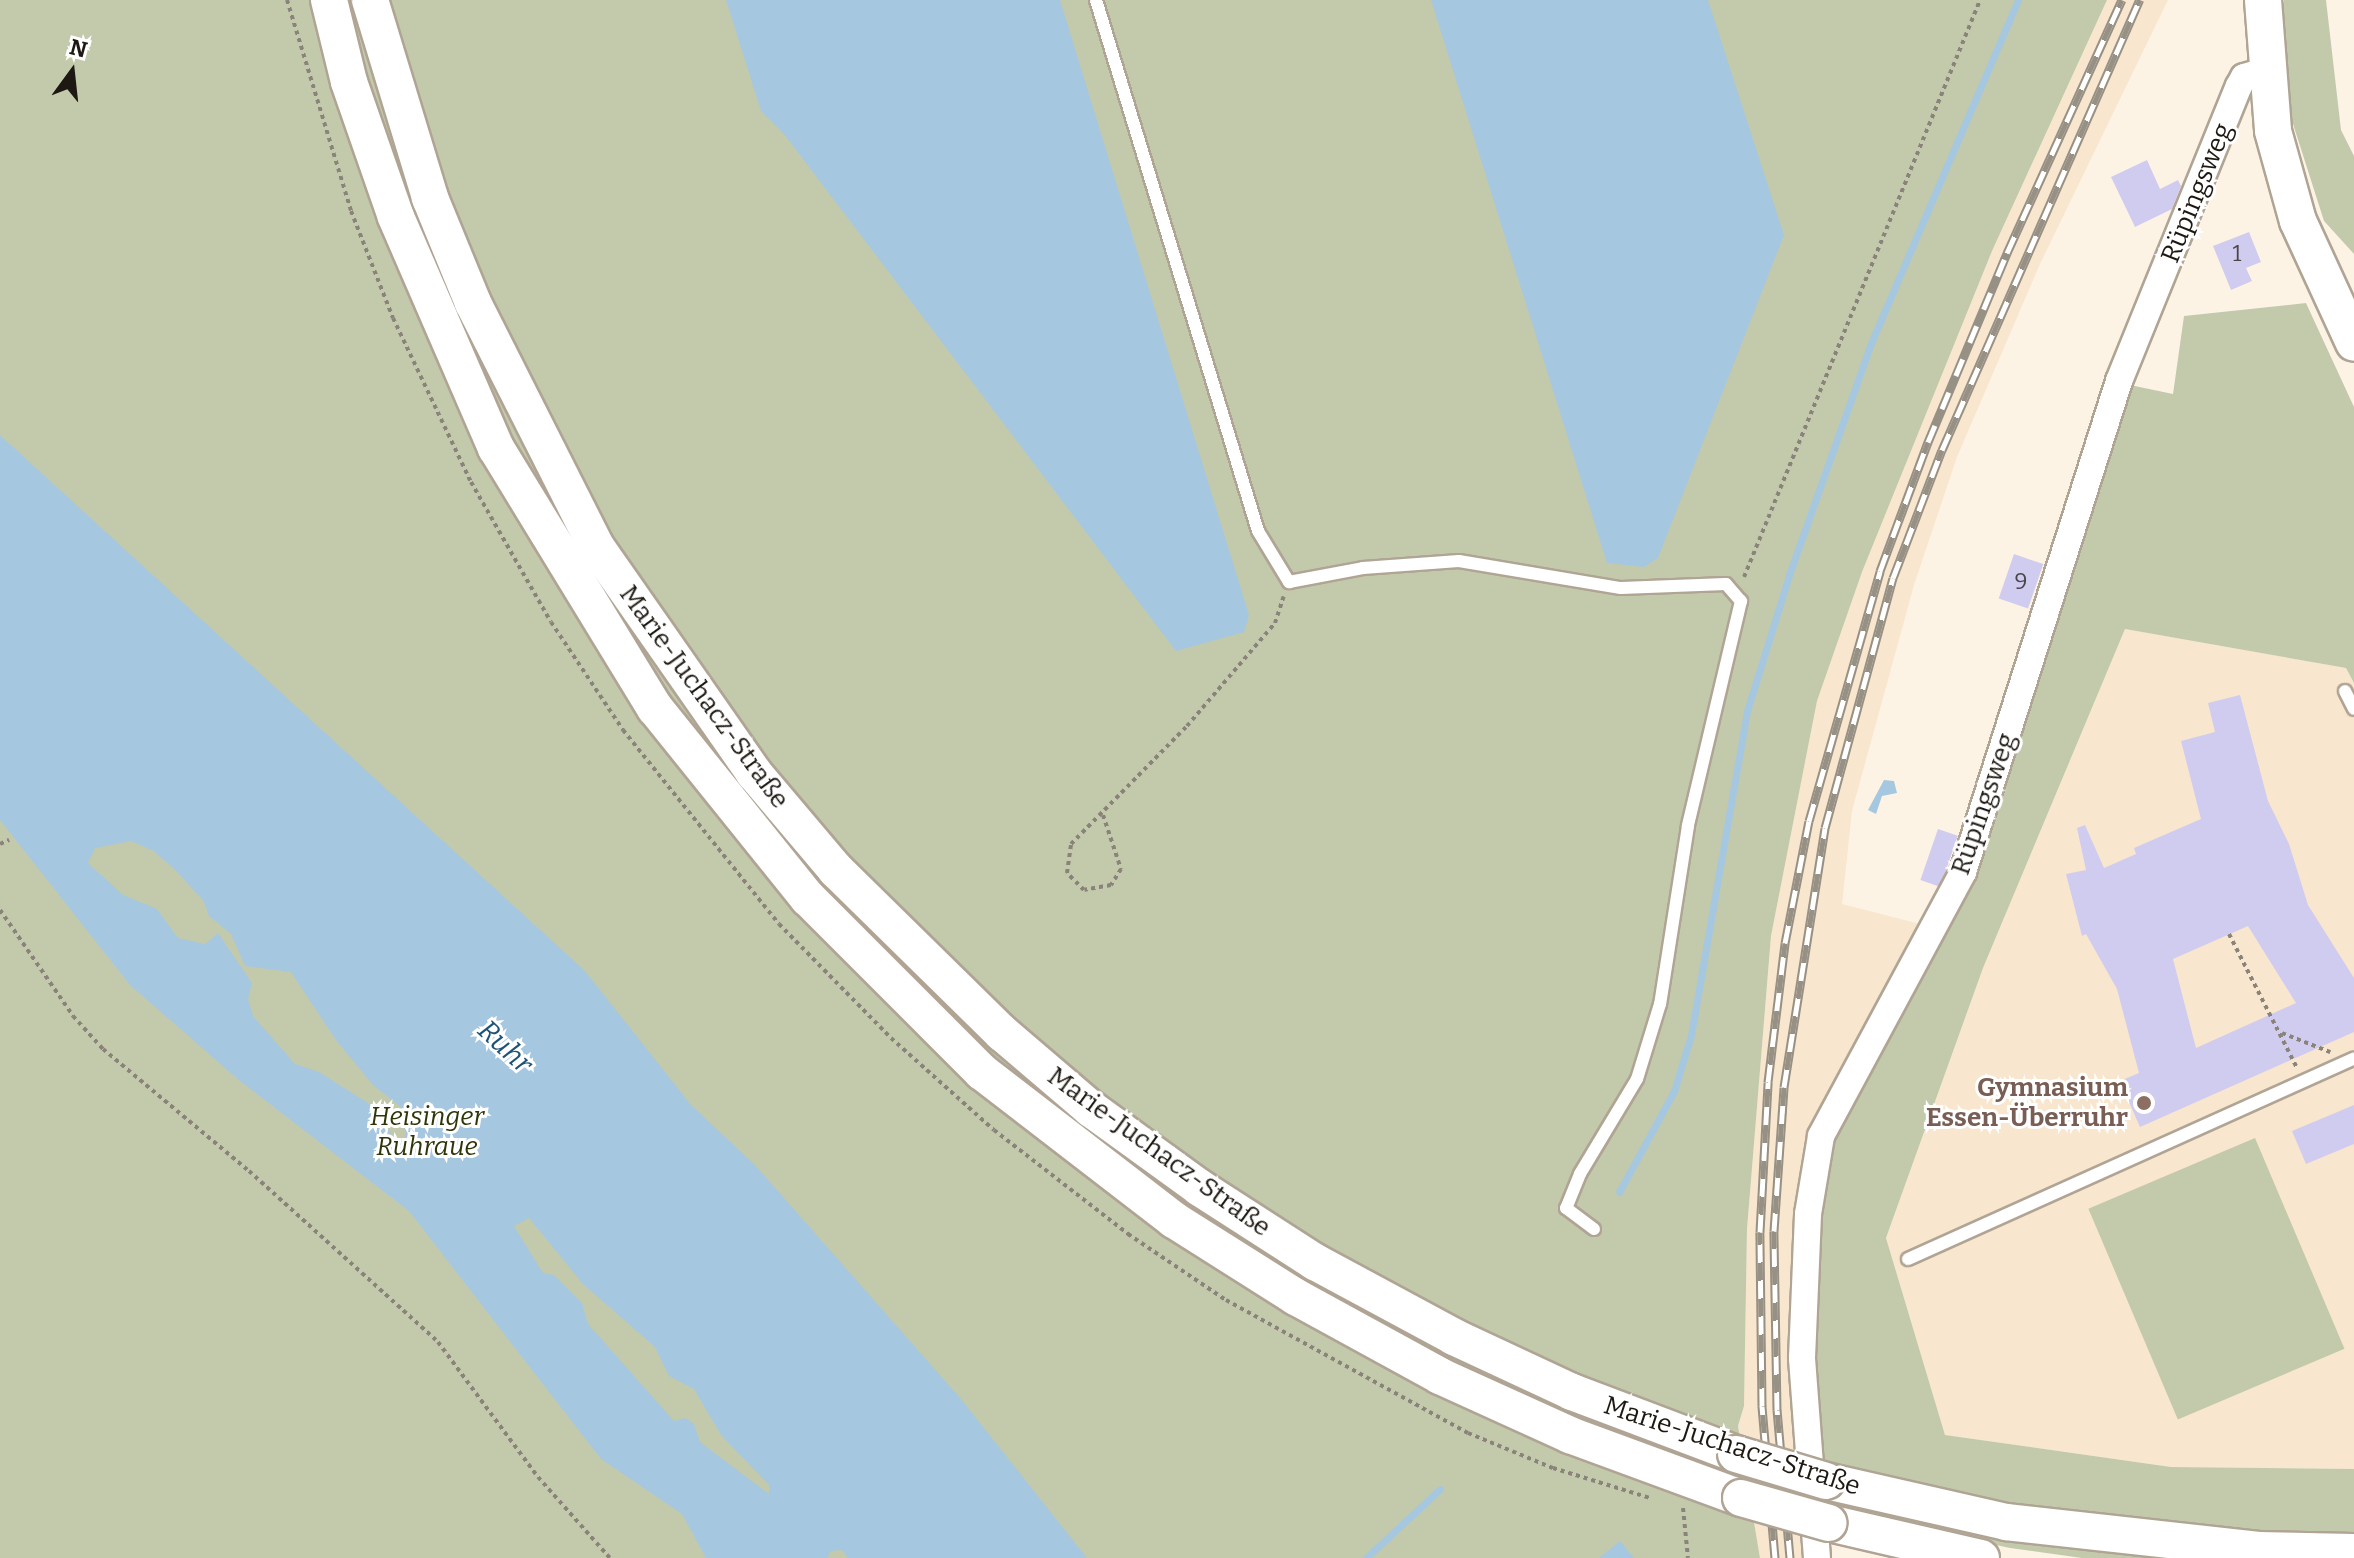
<!DOCTYPE html>
<meta charset="utf-8">
<style>
body{margin:0}
#map{position:relative;width:2354px;height:1558px;overflow:hidden;background:#fdf3e5;font-family:Bitter,serif}
div>[style]{position:absolute}
.built>*{inset:0;background:#f8e6ce}
.green>*{inset:0;background:#c2caab;transform-origin:0 0}
.water>*{inset:0;background:#a6c7e0}
.stream>*{height:7px;margin:-3.5px;padding:0 3.5px;transform-origin:3.5px;border-radius:3.5px;background:#a6c7e0}
.building>*{inset:0;background:#d0ccf0;transform-origin:0 0}
.path>*{height:4px;margin-top:-2px;transform-origin:0;background:repeating-linear-gradient(90deg,#8a8379 0 4px,transparent 0 8px)}
.roads{filter:drop-shadow(2px 0 #b0a494) drop-shadow(-2px 0 #b0a494) drop-shadow(0 2px #b0a494) drop-shadow(0 -2px #b0a494)}
.service>*{height:12px;margin:-6px;padding:0 6px;transform-origin:6px;border-radius:6px;background:#fff}
.minor>*{height:26px;margin:-13px;padding:0 13px;transform-origin:13px;border-radius:13px;background:#fff}
.secondary>*{height:36px;margin:-18px;padding:0 18px;transform-origin:18px;border-radius:18px;background:#fff}
.rail>*{height:9px;margin-top:-4.5px;transform-origin:0;background:repeating-linear-gradient(90deg,#fff 0 18px,#979085 0 36px);box-sizing:border-box;border-block:2px solid #979085}
.bridges{filter:drop-shadow(2px 0 #b0a494) drop-shadow(-2px 0 #b0a494) drop-shadow(0 2px #b0a494) drop-shadow(0 -2px #b0a494)}
.secondary-bridge>*{height:36px;margin:-18px;padding:0 18px;transform-origin:18px;border-radius:18px;background:#fff}
.dots>*{width:22px;height:22px;translate:-50% -50%;box-sizing:border-box;border:4px solid #fff;border-radius:50%}
span{translate:-50% -50%;white-space:nowrap;text-align:center;line-height:1.15;-webkit-text-stroke:6px #fff;paint-order:stroke}
.number-label{font-size:22px;color:#4a454a}
.number-label span{-webkit-text-stroke-width:0}
.street-label{font-size:26px;color:#1d1812}
.education-label{font-size:26px;color:#785e54;font-weight:700}
.right{translate:-100% -50%;text-align:right}
.park-label{font-size:26px;color:#2e3509;font-style:italic}
.water-label{font-size:28px;color:#1d5376;font-style:italic}
.north{position:absolute;left:32px;top:32px;width:80px;height:80px;-webkit-text-stroke:6px #fff;paint-order:stroke;rotate:15deg;font-size:22px;font-weight:700;line-height:32px;text-align:center;color:#1d1812}
.north::after{content:'';display:block;margin:auto;width:28px;height:36px;background:#1d1812;clip-path:polygon(50% 0,100% 100%,50% 72%,0 100%)}
</style>
<div id="map">
<div class="built">
<i style="clip-path:polygon(2107px 0,2168px 0,2040px 264px,1957px 457px,1914px 585px,1852px 811px,1842px 904px,1924px 925px,1811px 1558px,1760px 1558px,1738px 1426px,1744px 1406px,1747px 1229px,1771px 936px,1817px 701px,1862px 572px,1992px 251px)"></i>
<i style="clip-path:polygon(2125px 629px,2346px 668px,2354px 683px,2354px 1469px,2171px 1467px,1945px 1435px,1886px 1238px,1983px 968px)"></i>
</div>
<div class="green">
<i style="clip-path:polygon(0 0,2107px 0,1992px 251px,1862px 572px,1817px 701px,1771px 936px,1747px 1229px,1744px 1406px,1738px 1426px,1760px 1558px,0 1558px)"></i>
<i style="clip-path:polygon(2284px 0,2326px 0,2341px 130px,2354px 156px,2354px 254px,2324px 221px,2278px 77px)"></i>
<i style="clip-path:polygon(2306px 303px,2354px 407px,2354px 683px,2346px 668px,2125px 629px,1983px 968px,1886px 1238px,1945px 1435px,2171px 1467px,2354px 1469px,2354px 1545px,2124px 1532px,1813px 1466px,1806px 1357px,1827px 1138px,1952px 906px,2130px 385px,2173px 394px,2184px 316px)"></i>
<i style="left:2255px;top:1138px;width:229px;height:181px;rotate:67deg"></i>
<i style="clip-path:polygon(1824px 1494px,2186px 1558px,2082px 1558px,2010px 1548px,1829px 1509px)"></i>
</div>
<div class="water">
<i style="clip-path:polygon(726px 0,1060px 0,1249px 615px,1244px 632px,1176px 651px,784px 134px,761px 111px)"></i>
<i style="clip-path:polygon(1431px 0,1708px 0,1784px 235px,1658px 558px,1644px 567px,1607px 563px)"></i>
<i style="clip-path:polygon(evenodd,0 435px,585px 971px,691px 1105px,754px 1164px,961px 1399px,1087px 1558px,848px 1558px,842px 1550px,831px 1551px,827px 1558px,706px 1558px,682px 1514px,601px 1459px,409px 1211px,240px 1081px,130px 985px,0 820px,0 435px,131px 841px,154px 851px,175px 870px,203px 900px,209px 916px,231px 934px,245px 966px,291px 972px,336px 1040px,373px 1085px,401px 1107px,406px 1138px,396px 1140px,368px 1103px,319px 1072px,295px 1064px,253px 1016px,248px 999px,252px 983px,218px 933px,205px 944px,178px 938px,157px 909px,123px 895px,88px 863px,95px 848px,131px 841px,0 435px,529px 1218px,583px 1284px,655px 1347px,669px 1376px,694px 1389px,721px 1435px,769px 1485px,769px 1494px,700px 1442px,694px 1424px,685px 1418px,674px 1421px,588px 1324px,582px 1303px,554px 1275px,543px 1273px,514px 1226px,529px 1218px)"></i>
<i style="clip-path:polygon(1884px 780px,1894px 781px,1897px 793px,1882px 796px,1876px 814px,1868px 810px)"></i>
<i style="clip-path:polygon(1620px 1541px,1634px 1558px,1599px 1558px)"></i>
</div>
<div class="stream">
<i style="left:1619px;top:1192px;width:115px;rotate:-61.4deg"></i>
<i style="left:1674px;top:1091px;width:59px;rotate:-73.1deg"></i>
<i style="left:1691px;top:1035px;width:329px;rotate:-80.2deg"></i>
<i style="left:1747px;top:711px;width:145px;rotate:-72.8deg"></i>
<i style="left:1790px;top:572px;width:243px;rotate:-70.5deg"></i>
<i style="left:1871px;top:343px;width:373px;rotate:-66.8deg"></i>
<i style="left:1366px;top:1558px;width:101px;rotate:-43deg"></i>
</div>
<div class="building">
<i style="clip-path:polygon(2147px 160px,2160px 189px,2178px 180px,2181px 186px,2172px 209px,2135px 227px,2111px 177px)"></i>
<i style="clip-path:polygon(2249px 232px,2261px 262px,2246px 268px,2252px 281px,2231px 290px,2213px 246px)"></i>
<i style="left:2014px;top:554px;width:31px;height:47px;rotate:19deg"></i>
<i style="clip-path:polygon(evenodd,2240px 695px,2268px 801px,2289px 844px,2308px 905px,2354px 978px,2354px 1032px,2140px 1127px,2120px 1081px,2139px 1073px,2117px 989px,2086px 934px,2082px 936px,2066px 874px,2086px 870px,2077px 828px,2085px 825px,2104px 868px,2136px 854px,2134px 848px,2201px 819px,2181px 741px,2215px 732px,2208px 703px,2240px 695px,2248px 926px,2296px 1003px,2196px 1048px,2173px 959px,2248px 926px)"></i>
<i style="left:1938px;top:829px;width:21px;height:54px;rotate:19deg"></i>
<i style="clip-path:polygon(2354px 1105px,2354px 1144px,2306px 1164px,2292px 1131px)"></i>
</div>
<div class="path">
<i style="left:287px;top:0;width:220px;rotate:73.1deg"></i>
<i style="left:351px;top:211px;width:115px;rotate:68.6deg"></i>
<i style="left:393px;top:318px;width:182px;rotate:64.6deg"></i>
<i style="left:471px;top:482px;width:161px;rotate:60.3deg"></i>
<i style="left:551px;top:622px;width:130px;rotate:56.3deg"></i>
<i style="left:623px;top:730px;width:249px;rotate:51.2deg"></i>
<i style="left:779px;top:924px;width:160px;rotate:45.5deg"></i>
<i style="left:891px;top:1038px;width:138px;rotate:41.8deg"></i>
<i style="left:994px;top:1130px;width:170px;rotate:37.8deg"></i>
<i style="left:1128px;top:1234px;width:118px;rotate:34deg"></i>
<i style="left:1226px;top:1300px;width:276px;rotate:28.8deg"></i>
<i style="left:1468px;top:1433px;width:92px;rotate:22.4deg"></i>
<i style="left:1553px;top:1468px;width:102px;rotate:17.2deg"></i>
<i style="left:1744px;top:577px;width:623px;rotate:-67.75deg"></i>
<i style="left:1103px;top:815px;width:57px;rotate:71.6deg"></i>
<i style="left:1121px;top:869px;width:19px;rotate:122deg"></i>
<i style="left:1111px;top:885px;width:27px;rotate:170deg"></i>
<i style="left:1084px;top:890px;width:24px;rotate:-135deg"></i>
<i style="left:1067px;top:873px;width:29px;rotate:-82deg"></i>
<i style="left:1071px;top:844px;width:165px;rotate:-45.5deg"></i>
<i style="left:1187px;top:726px;width:135px;rotate:-49.5deg"></i>
<i style="left:1275px;top:623px;width:28px;rotate:-72deg"></i>
<i style="left:0;top:844px;width:10px;rotate:-24deg"></i>
<i style="left:0;top:910px;width:129px;rotate:55.4deg"></i>
<i style="left:73px;top:1016px;width:45px;rotate:47.7deg"></i>
<i style="left:103px;top:1049px;width:190px;rotate:39.9deg"></i>
<i style="left:249px;top:1171px;width:255px;rotate:42.1deg"></i>
<i style="left:438px;top:1342px;width:168px;rotate:53.5deg"></i>
<i style="left:538px;top:1477px;width:108px;rotate:48.4deg"></i>
<i style="left:2229px;top:934px;width:150px;rotate:63.1deg"></i>
<i style="left:2282px;top:1033px;width:52px;rotate:21.6deg"></i>
<i style="left:1683px;top:1508px;width:50px;rotate:84.3deg"></i>
</div>
<div class="roads">
<div class="service">
<i style="left:1096px;top:0;width:555px;rotate:73.03deg"></i>
<i style="left:1258px;top:531px;width:60px;rotate:58.7deg"></i>
<i style="left:1289px;top:582px;width:75px;rotate:-10.7deg"></i>
<i style="left:1363px;top:568px;width:96px;rotate:-4.2deg"></i>
<i style="left:1459px;top:561px;width:164px;rotate:9.5deg"></i>
<i style="left:1621px;top:588px;width:105px;rotate:-2.2deg"></i>
<i style="left:1726px;top:584px;width:23px;rotate:49deg"></i>
<i style="left:1741px;top:601px;width:231px;rotate:103.3deg"></i>
<i style="left:1688px;top:826px;width:180px;rotate:98.9deg"></i>
<i style="left:1660px;top:1004px;width:78px;rotate:107deg"></i>
<i style="left:1637px;top:1079px;width:111px;rotate:121deg"></i>
<i style="left:1580px;top:1174px;width:37px;rotate:112deg"></i>
<i style="left:1566px;top:1208px;width:35px;rotate:37deg"></i>
<i style="left:2345px;top:691px;width:20px;rotate:63deg"></i>
<i style="left:1908px;top:1259px;width:489px;rotate:-24.2deg"></i>
</div>
<div class="minor">
<i style="left:1817px;top:1558px;width:201px;rotate:-94.3deg"></i>
<i style="left:1802px;top:1358px;width:144px;rotate:-87.6deg"></i>
<i style="left:1808px;top:1214px;width:79px;rotate:-80.5deg"></i>
<i style="left:1821px;top:1136px;width:300px;rotate:-61.7deg"></i>
<i style="left:1963px;top:872px;width:515px;rotate:-72.37deg"></i>
<i style="left:2119px;top:381px;width:318px;rotate:-67.9deg"></i>
<i style="left:2239px;top:86px;width:10px;rotate:-61deg"></i>
<i style="left:2244px;top:77px;width:22px;rotate:-16deg"></i>
</div>
<div class="secondary">
<i style="left:329px;top:0;width:84px;rotate:76.3deg"></i>
<i style="left:349px;top:82px;width:143px;rotate:70.8deg"></i>
<i style="left:396px;top:217px;width:252px;rotate:66.6deg"></i>
<i style="left:496px;top:448px;width:305px;rotate:58.6deg"></i>
<i style="left:655px;top:708px;width:244px;rotate:51.2deg"></i>
<i style="left:808px;top:898px;width:246px;rotate:45deg"></i>
<i style="left:982px;top:1072px;width:242px;rotate:37.6deg"></i>
<i style="left:1174px;top:1220px;width:144px;rotate:32.3deg"></i>
<i style="left:1296px;top:1297px;width:164px;rotate:28.7deg"></i>
<i style="left:1440px;top:1376px;width:143px;rotate:24.4deg"></i>
<i style="left:1570px;top:1435px;width:182px;rotate:20.2deg"></i>
<i style="left:370px;top:0;width:207px;rotate:73.1deg"></i>
<i style="left:430px;top:198px;width:113px;rotate:67.7deg"></i>
<i style="left:473px;top:303px;width:271px;rotate:63.2deg"></i>
<i style="left:595px;top:545px;width:278px;rotate:55.1deg"></i>
<i style="left:754px;top:773px;width:127px;rotate:49.8deg"></i>
<i style="left:836px;top:870px;width:233px;rotate:44.5deg"></i>
<i style="left:1002px;top:1033px;width:117px;rotate:40.5deg"></i>
<i style="left:1091px;top:1109px;width:135px;rotate:35.9deg"></i>
<i style="left:1200px;top:1188px;width:137px;rotate:32.8deg"></i>
<i style="left:1315px;top:1262px;width:158px;rotate:28.3deg"></i>
<i style="left:1454px;top:1337px;width:130px;rotate:25deg"></i>
<i style="left:1572px;top:1392px;width:175px;rotate:20.7deg"></i>
<i style="left:2263px;top:0;width:131px;rotate:85.6deg"></i>
<i style="left:2273px;top:131px;width:93px;rotate:74.5deg"></i>
<i style="left:2298px;top:221px;width:134px;rotate:65.3deg"></i>
<i style="left:1826px;top:1481px;width:185px;rotate:12.8deg"></i>
<i style="left:2006px;top:1522px;width:254px;rotate:6.3deg"></i>
<i style="left:2258px;top:1550px;width:96px;rotate:1.2deg"></i>
<i style="left:1829px;top:1523px;width:156px;rotate:13deg"></i>
</div>
</div>
<div class="rail">
<i style="left:1775px;top:1558px;width:153px;rotate:-94.9deg"></i>
<i style="left:1762px;top:1406px;width:174px;rotate:-90.7deg"></i>
<i style="left:1760px;top:1232px;width:150px;rotate:-86.9deg"></i>
<i style="left:1768px;top:1082px;width:140px;rotate:-83deg"></i>
<i style="left:1785px;top:943px;width:124px;rotate:-78.9deg"></i>
<i style="left:1809px;top:821px;width:260px;rotate:-74.1deg"></i>
<i style="left:1880px;top:571px;width:138px;rotate:-69.6deg"></i>
<i style="left:1928px;top:442px;width:205px;rotate:-67.3deg"></i>
<i style="left:2007px;top:253px;width:278px;rotate:-65.6deg"></i>
<i style="left:1790px;top:1558px;width:149px;rotate:-95deg"></i>
<i style="left:1777px;top:1410px;width:179px;rotate:-91deg"></i>
<i style="left:1774px;top:1231px;width:144px;rotate:-86deg"></i>
<i style="left:1784px;top:1087px;width:262px;rotate:-81deg"></i>
<i style="left:1825px;top:828px;width:259px;rotate:-74.8deg"></i>
<i style="left:1893px;top:578px;width:137px;rotate:-69.1deg"></i>
<i style="left:1942px;top:450px;width:492px;rotate:-66.3deg"></i>
</div>
<div class="bridges">
<div class="secondary-bridge">
<i style="left:1736px;top:1454px;width:94px;rotate:16.7deg"></i>
<i style="left:1741px;top:1498px;width:91px;rotate:15.9deg"></i>
</div>
</div>
<div class="dots">
<i style="left:2144px;top:1103px;background:#8d6e63"></i>
</div>
<div class="number-label">
<span style="left:2237px;top:254px">1</span>
<span style="left:2021px;top:582px">9</span>
</div>
<div class="street-label">
<span style="left:2197px;top:193px;rotate:-68deg">Rüpingsweg</span>
<span style="left:704px;top:697px;rotate:54deg">Marie-Juchacz-Straße</span>
<span style="left:1984px;top:804px;rotate:-71deg">Rüpingsweg</span>
<span style="left:1159px;top:1152px;rotate:36deg">Marie-Juchacz-Straße</span>
<span style="left:1732px;top:1446px;rotate:18deg">Marie-Juchacz-Straße</span>
</div>
<div class="education-label">
<span class="right" style="left:2128px;top:1103px">Gymnasium<br>Essen-Überruhr</span>
</div>
<div class="park-label">
<span style="left:427px;top:1132px">Heisinger<br>Ruhraue</span>
</div>
<div class="water-label">
<span style="left:505px;top:1047px;rotate:43deg">Ruhr</span>
</div>
<div class="north">N</div>
</div>
